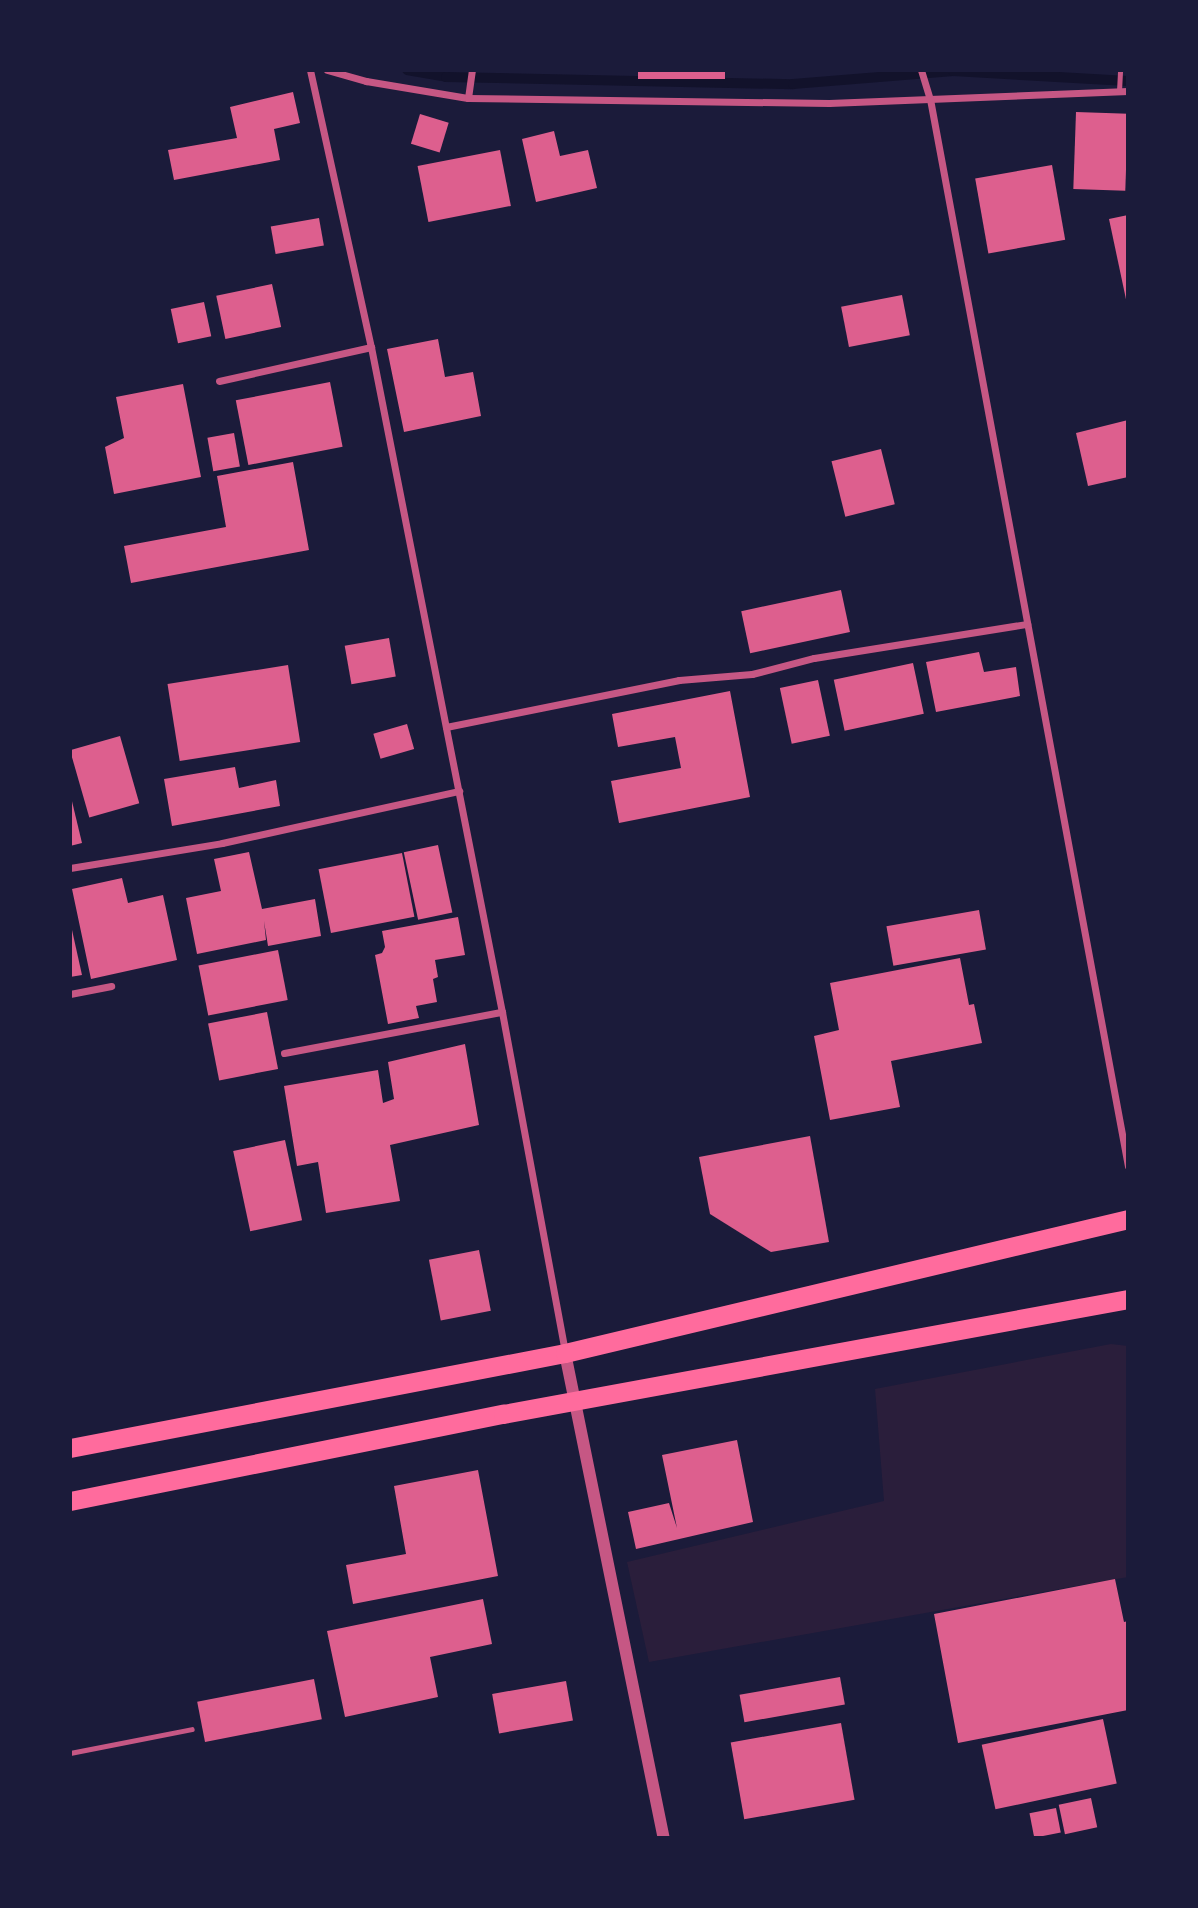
<!DOCTYPE html>
<style>
body{margin:0}
#map{position:relative;width:1198px;height:1908px;overflow:hidden;background:#1b1b3a;font-family:Barlow,sans-serif}
div>[style]{position:absolute}
.green>*{inset:0;background:#2a1e3b}
.stream>*{height:10px;margin:-5px;padding:0 5px;transform-origin:5px;border-radius:5px;background:#12122b}
.building>*{inset:0;background:#dd5f8e;transform-origin:0 0}
.service>*{height:5px;margin:-2.5px;padding:0 2.5px;transform-origin:2.5px;border-radius:2.5px;background:#c65784}
.minor>*{height:7px;margin:-3.5px;padding:0 3.5px;transform-origin:3.5px;border-radius:3.5px;background:#c65784}
.tertiary>*{height:12px;margin:-6px;padding:0 6px;transform-origin:6px;border-radius:6px;background:#c65784}
.trunk>*{height:19px;margin:-9.5px;padding:0 9.5px;transform-origin:9.5px;border-radius:9.5px;background:#ff6b9d}
span{translate:-50% -50%;white-space:nowrap;text-align:center;line-height:1.15;-webkit-text-stroke:5px #1b1b3a;paint-order:stroke}
.frame{position:absolute;inset:0;border:72px solid #1b1b3a;pointer-events:none}
</style>
<div id="map">
<div class="green">
<i style="clip-path:polygon(1111px 1344px,1128px 1346px,1128px 1577px,649px 1662px,627px 1562px,884px 1501px,875px 1389px)"></i>
</div>
<div class="stream">
<i style="left:407px;top:70px;width:40px;rotate:10deg"></i>
<i style="left:446px;top:77px;width:347px;rotate:1.2deg"></i>
<i style="left:793px;top:84px;width:161px;rotate:-4.6deg"></i>
<i style="left:953px;top:71px;width:175px;rotate:3.3deg"></i>
</div>
<div class="building">
<i style="left:638px;top:70px;width:87px;height:9px"></i>
<i style="clip-path:polygon(293px 92px,300px 123px,274px 129px,280px 160px,174px 180px,168px 150px,237px 138px,230px 107px)"></i>
<i style="left:1076px;top:112px;width:52px;height:77px;rotate:2deg"></i>
<i style="left:420px;top:114px;width:30px;height:31px;rotate:17deg"></i>
<i style="clip-path:polygon(554px 131px,560px 156px,588px 150px,597px 188px,536px 202px,522px 139px)"></i>
<i style="left:500px;top:150px;width:57px;height:84px;rotate:79deg"></i>
<i style="left:1052px;top:165px;width:76px;height:78px;rotate:80deg"></i>
<i style="clip-path:polygon(1128px 215px,1128px 304px,1127px 304px,1109px 219px)"></i>
<i style="left:319px;top:218px;width:28px;height:49px;rotate:80deg"></i>
<i style="left:272px;top:284px;width:44px;height:57px;rotate:78deg"></i>
<i style="left:902px;top:295px;width:41px;height:62px;rotate:79deg"></i>
<i style="left:204px;top:302px;width:35px;height:34px;rotate:78deg"></i>
<i style="clip-path:polygon(438px 339px,445px 377px,473px 372px,481px 416px,404px 432px,387px 349px)"></i>
<i style="left:330px;top:382px;width:66px;height:96px;rotate:79deg"></i>
<i style="clip-path:polygon(183px 384px,201px 477px,114px 494px,105px 447px,124px 438px,116px 397px)"></i>
<i style="clip-path:polygon(1128px 420px,1128px 477px,1088px 486px,1076px 433px)"></i>
<i style="left:234px;top:433px;width:34px;height:27px;rotate:80deg"></i>
<i style="left:881px;top:449px;width:57px;height:51px;rotate:76deg"></i>
<i style="clip-path:polygon(293px 462px,309px 550px,131px 583px,124px 546px,226px 527px,217px 476px)"></i>
<i style="left:841px;top:590px;width:43px;height:102px;rotate:78deg"></i>
<i style="left:389px;top:638px;width:39px;height:45px;rotate:80deg"></i>
<i style="clip-path:polygon(979px 652px,984px 672px,1016px 667px,1020px 696px,936px 712px,926px 662px)"></i>
<i style="left:913px;top:663px;width:52px;height:81px;rotate:78deg"></i>
<i style="left:288px;top:665px;width:78px;height:122px;rotate:81deg"></i>
<i style="left:818px;top:680px;width:57px;height:39px;rotate:78deg"></i>
<i style="clip-path:polygon(730px 691px,750px 797px,619px 823px,611px 781px,681px 768px,675px 737px,618px 747px,612px 714px)"></i>
<i style="left:407px;top:724px;width:26px;height:35px;rotate:74deg"></i>
<i style="left:120px;top:736px;width:70px;height:52px;rotate:74deg"></i>
<i style="clip-path:polygon(235px 767px,239px 788px,276px 780px,280px 806px,172px 826px,164px 779px)"></i>
<i style="clip-path:polygon(70px 793px,82px 843px,70px 846px)"></i>
<i style="left:438px;top:845px;width:69px;height:35px;rotate:78deg"></i>
<i style="clip-path:polygon(249px 852px,262px 909px,315px 899px,321px 936px,268px 946px,264px 921px,266px 940px,197px 954px,186px 898px,221px 891px,214px 859px)"></i>
<i style="left:402px;top:853px;width:65px;height:85px;rotate:79deg"></i>
<i style="clip-path:polygon(122px 878px,128px 903px,163px 895px,177px 960px,91px 979px,72px 889px)"></i>
<i style="left:979px;top:910px;width:40px;height:94px;rotate:80deg"></i>
<i style="clip-path:polygon(458px 917px,465px 955px,435px 960px,438px 977px,433px 979px,437px 1002px,416px 1006px,419px 1018px,388px 1024px,375px 955px,382px 953px,385px 947px,382px 931px)"></i>
<i style="clip-path:polygon(70px 921px,82px 975px,70px 977px)"></i>
<i style="left:278px;top:950px;width:51px;height:81px;rotate:79deg"></i>
<i style="clip-path:polygon(960px 958px,969px 1005px,974px 1004px,982px 1043px,891px 1061px,900px 1107px,830px 1120px,814px 1036px,839px 1030px,830px 983px)"></i>
<i style="left:267px;top:1012px;width:58px;height:60px;rotate:79deg"></i>
<i style="clip-path:polygon(465px 1044px,479px 1125px,390px 1145px,400px 1201px,326px 1213px,318px 1162px,297px 1166px,284px 1086px,378px 1070px,383px 1103px,394px 1099px,388px 1062px)"></i>
<i style="clip-path:polygon(810px 1136px,829px 1242px,771px 1252px,710px 1214px,699px 1157px)"></i>
<i style="left:285px;top:1140px;width:82px;height:53px;rotate:78deg"></i>
<i style="left:479px;top:1250px;width:62px;height:51px;rotate:79deg"></i>
<i style="clip-path:polygon(737px 1440px,753px 1522px,636px 1549px,628px 1512px,669px 1503px,677px 1528px,662px 1455px)"></i>
<i style="clip-path:polygon(478px 1470px,498px 1576px,353px 1604px,346px 1565px,406px 1554px,394px 1486px)"></i>
<i style="clip-path:polygon(1115px 1579px,1124px 1622px,1128px 1621px,1128px 1710px,958px 1743px,934px 1614px)"></i>
<i style="clip-path:polygon(483px 1599px,492px 1644px,430px 1657px,438px 1697px,345px 1717px,327px 1631px)"></i>
<i style="left:840px;top:1677px;width:28px;height:102px;rotate:80deg"></i>
<i style="left:314px;top:1679px;width:41px;height:119px;rotate:79deg"></i>
<i style="left:566px;top:1681px;width:40px;height:75px;rotate:80deg"></i>
<i style="left:1103px;top:1719px;width:66px;height:124px;rotate:78deg"></i>
<i style="left:841px;top:1723px;width:78px;height:112px;rotate:80deg"></i>
<i style="left:1091px;top:1798px;width:30px;height:33px;rotate:78deg"></i>
<i style="left:1056px;top:1808px;width:25px;height:27px;rotate:79deg"></i>
</div>
<div class="service">
<i style="left:1119px;top:91px;width:21px;rotate:-87deg"></i>
<i style="left:70px;top:1753px;width:124px;rotate:-11.1deg"></i>
</div>
<div class="minor">
<i style="left:310px;top:70px;width:284px;rotate:77.6deg"></i>
<i style="left:371px;top:347px;width:678px;rotate:78.86deg"></i>
<i style="left:502px;top:1012px;width:347px;rotate:79.5deg"></i>
<i style="left:327px;top:70px;width:41px;rotate:15.8deg"></i>
<i style="left:366px;top:81px;width:103px;rotate:9.5deg"></i>
<i style="left:468px;top:98px;width:361px;rotate:0.8deg"></i>
<i style="left:829px;top:103px;width:299px;rotate:-2.3deg"></i>
<i style="left:921px;top:70px;width:30px;rotate:73deg"></i>
<i style="left:930px;top:99px;width:1085px;rotate:79.49deg"></i>
<i style="left:468px;top:98px;width:28px;rotate:-82deg"></i>
<i style="left:219px;top:381px;width:156px;rotate:-12.6deg"></i>
<i style="left:446px;top:727px;width:238px;rotate:-11.4deg"></i>
<i style="left:679px;top:680px;width:73px;rotate:-4.7deg"></i>
<i style="left:752px;top:674px;width:64px;rotate:-14.5deg"></i>
<i style="left:814px;top:658px;width:216px;rotate:-9.1deg"></i>
<i style="left:70px;top:868px;width:154px;rotate:-9.3deg"></i>
<i style="left:222px;top:843px;width:243px;rotate:-12.4deg"></i>
<i style="left:70px;top:994px;width:42px;rotate:-11deg"></i>
<i style="left:284px;top:1053px;width:222px;rotate:-10.7deg"></i>
</div>
<div class="tertiary">
<i style="left:565px;top:1353px;width:495px;rotate:78.5deg"></i>
</div>
<div class="trunk">
<i style="left:70px;top:1448px;width:504px;rotate:-10.86deg"></i>
<i style="left:565px;top:1353px;width:579px;rotate:-13.39deg"></i>
<i style="left:70px;top:1501px;width:442px;rotate:-11.4deg"></i>
<i style="left:503px;top:1414px;width:635px;rotate:-10.43deg"></i>
</div>
<div class="frame"></div>
</div>
